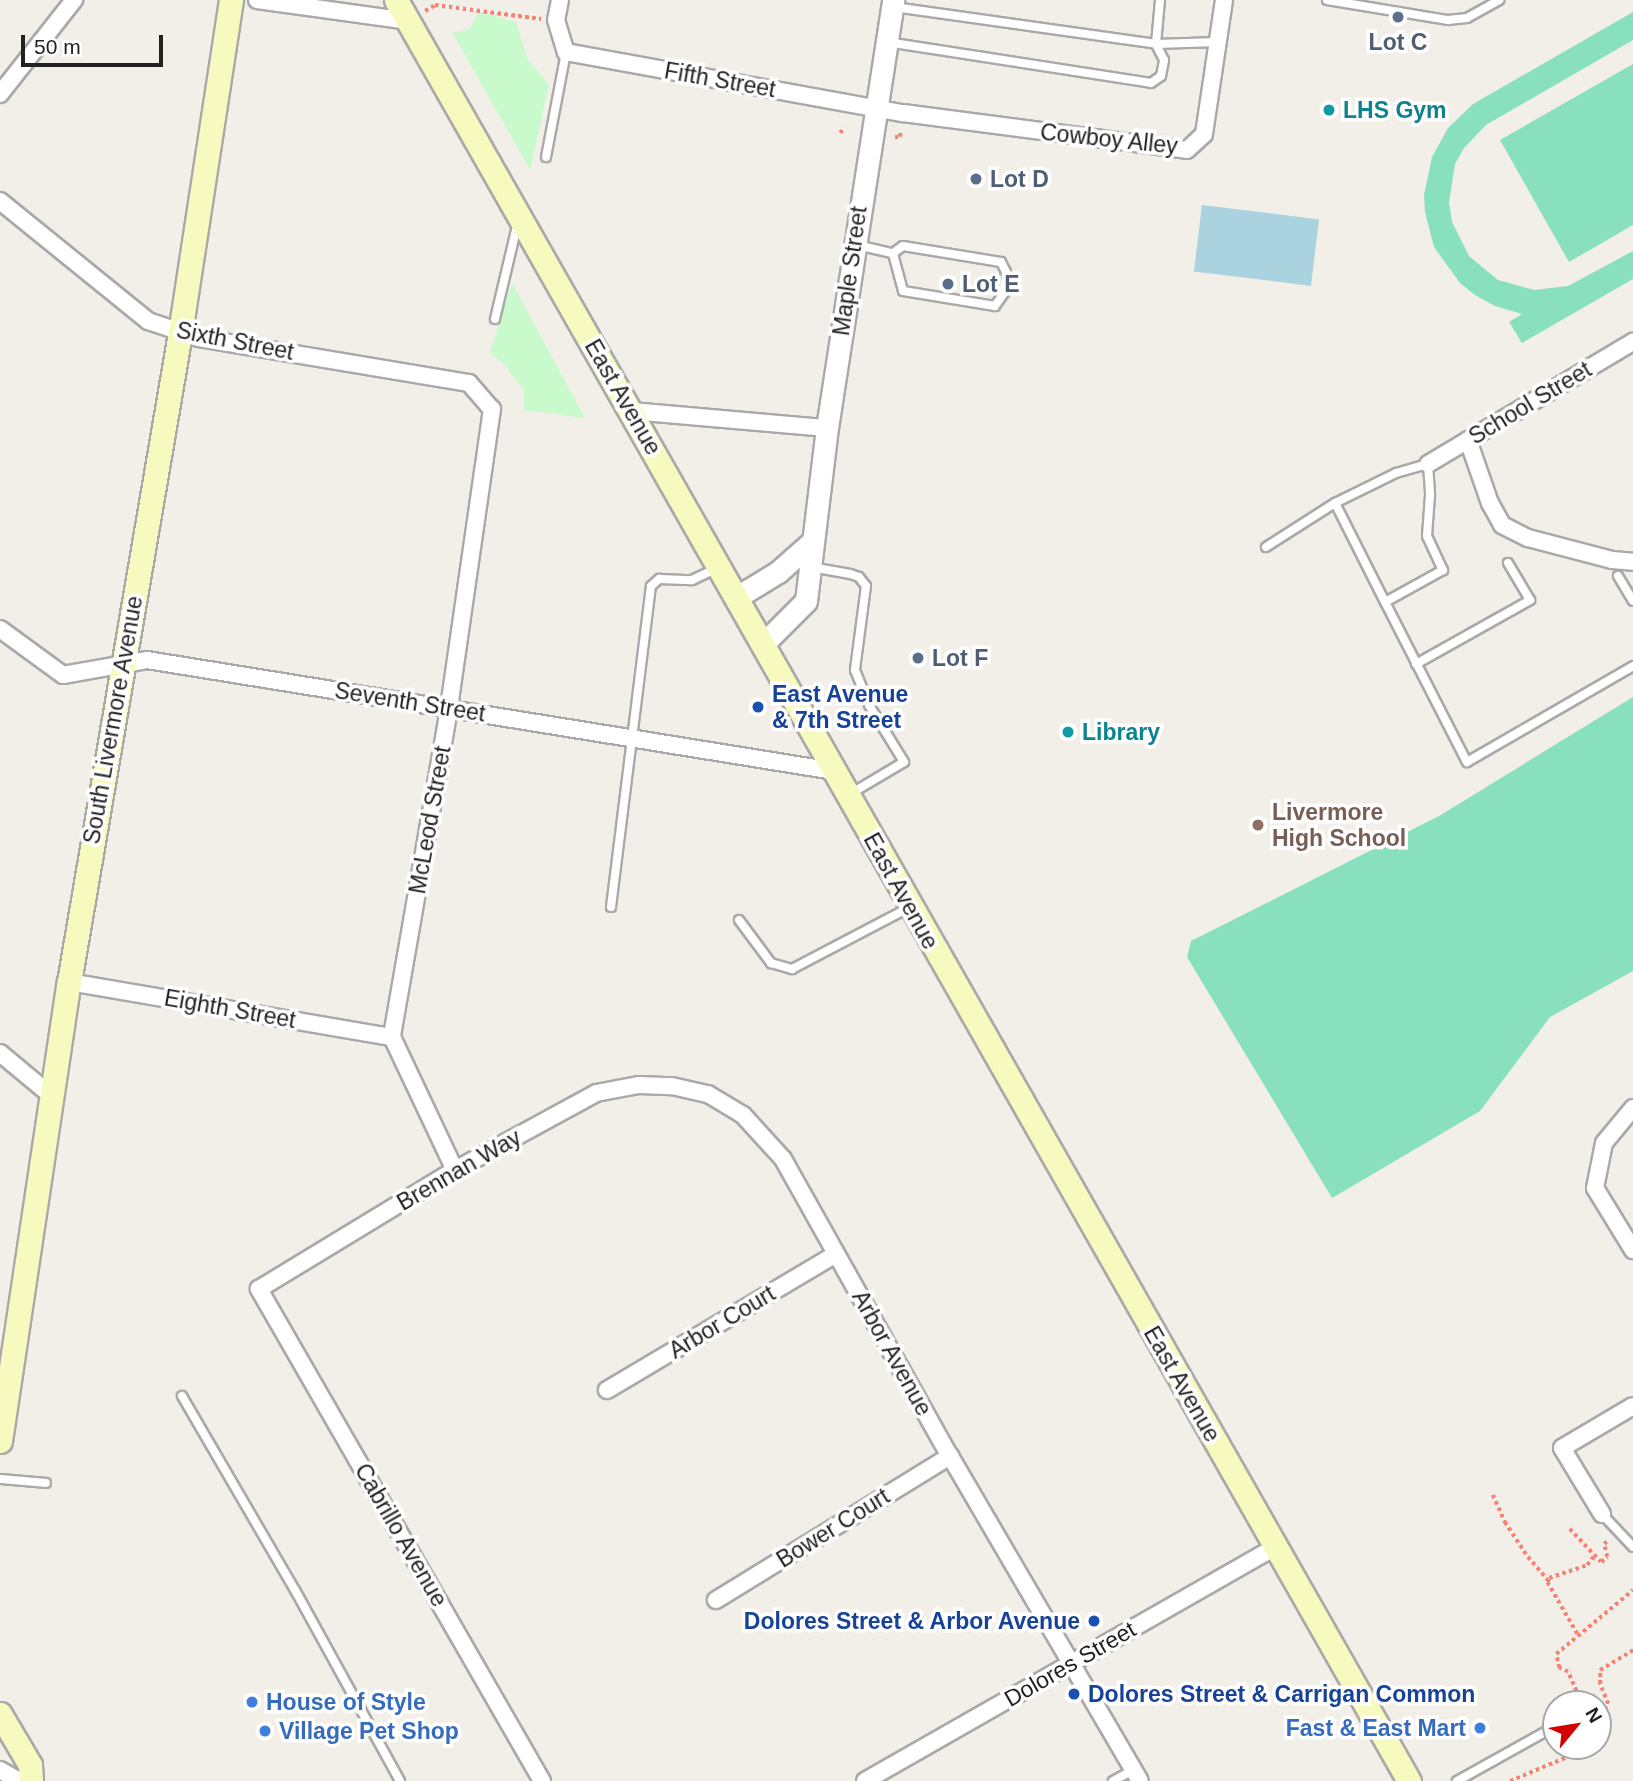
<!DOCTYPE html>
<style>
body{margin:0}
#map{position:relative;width:1633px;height:1781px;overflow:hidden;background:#f2efe9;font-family:Helvetica,sans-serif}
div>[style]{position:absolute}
.park>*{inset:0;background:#c8facc}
.pitch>*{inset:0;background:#88e0be}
.water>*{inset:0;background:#aad3df;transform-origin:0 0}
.path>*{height:3.5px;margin-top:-1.75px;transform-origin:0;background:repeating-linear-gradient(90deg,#fa8072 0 3.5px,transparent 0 7px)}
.roads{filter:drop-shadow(2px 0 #a9a9a9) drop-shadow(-2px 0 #a9a9a9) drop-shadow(0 2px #a9a9a9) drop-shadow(0 -2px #a9a9a9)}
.service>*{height:8px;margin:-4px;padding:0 4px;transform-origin:4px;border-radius:4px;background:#fff}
.minor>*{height:16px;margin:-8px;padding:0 8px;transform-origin:8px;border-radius:8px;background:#fff}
.tertiary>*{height:21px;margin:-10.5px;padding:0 10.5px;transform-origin:10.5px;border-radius:10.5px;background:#fff}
.secondary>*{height:23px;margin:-11.5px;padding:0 11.5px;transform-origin:11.5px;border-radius:11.5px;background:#f7fabf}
.dots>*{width:19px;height:19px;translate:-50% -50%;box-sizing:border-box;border:4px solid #fff;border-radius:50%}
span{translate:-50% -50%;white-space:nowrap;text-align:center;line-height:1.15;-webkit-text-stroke:7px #fff;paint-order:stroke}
.service-label{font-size:23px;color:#4e5e75;font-weight:700}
.left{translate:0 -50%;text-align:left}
.street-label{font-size:23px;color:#222}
.culture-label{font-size:23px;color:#0d838f;font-weight:700}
.transit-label{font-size:23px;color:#164399;font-weight:700}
.right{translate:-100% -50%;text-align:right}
.education-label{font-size:23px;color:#785e54;font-weight:700}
.shop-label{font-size:23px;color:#366cbe;font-weight:700}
.north{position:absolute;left:1542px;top:1690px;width:70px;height:70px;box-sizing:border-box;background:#fff;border:2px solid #a7a7a7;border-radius:50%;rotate:60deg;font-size:19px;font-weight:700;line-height:28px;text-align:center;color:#222}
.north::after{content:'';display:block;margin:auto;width:24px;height:32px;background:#d40000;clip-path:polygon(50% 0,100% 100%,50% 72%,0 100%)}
.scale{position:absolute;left:21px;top:35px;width:142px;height:32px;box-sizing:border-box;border:4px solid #222;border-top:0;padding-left:9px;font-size:21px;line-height:24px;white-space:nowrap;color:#222;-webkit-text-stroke:5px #fff;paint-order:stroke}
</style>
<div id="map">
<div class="park">
<i style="clip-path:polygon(479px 12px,516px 22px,528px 60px,549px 85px,530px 170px,452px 32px,469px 30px)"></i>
<i style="clip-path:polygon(512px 283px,585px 418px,524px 410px,524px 390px,503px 363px,490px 353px)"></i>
</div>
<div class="pitch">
<i style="clip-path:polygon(1633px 12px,1633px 40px,1486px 125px,1464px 148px,1455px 164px,1449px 202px,1452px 222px,1469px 256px,1498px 280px,1534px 290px,1568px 286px,1633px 251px,1633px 279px,1522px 343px,1509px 322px,1522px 314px,1495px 306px,1475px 295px,1460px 283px,1434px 247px,1425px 212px,1424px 195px,1432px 157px,1448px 128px,1473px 104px)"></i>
<i style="clip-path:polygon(1633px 64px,1633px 225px,1569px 262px,1500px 140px)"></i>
<i style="clip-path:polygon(1633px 697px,1633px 971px,1550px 1017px,1480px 1111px,1332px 1198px,1187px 957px,1191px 941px,1439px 816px)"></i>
</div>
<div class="water">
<i style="left:1202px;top:205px;width:118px;height:67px;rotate:7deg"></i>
</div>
<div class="path">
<i style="left:425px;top:11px;width:12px;rotate:-31deg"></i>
<i style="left:435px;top:5px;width:107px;rotate:7.5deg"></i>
<i style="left:840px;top:133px;width:7px;rotate:-56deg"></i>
<i style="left:895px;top:137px;width:5px"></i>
<i style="left:900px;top:137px;width:4px;rotate:-90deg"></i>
<i style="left:1493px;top:1495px;width:30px;rotate:66deg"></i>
<i style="left:1505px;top:1522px;width:42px;rotate:56.7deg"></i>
<i style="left:1528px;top:1557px;width:30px;rotate:49deg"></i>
<i style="left:1570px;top:1529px;width:45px;rotate:46.8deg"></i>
<i style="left:1601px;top:1562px;width:8px;rotate:-40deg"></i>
<i style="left:1607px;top:1557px;width:13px;rotate:-103deg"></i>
<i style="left:1604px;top:1544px;width:5px;rotate:-37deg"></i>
<i style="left:1577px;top:1634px;width:60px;rotate:-120deg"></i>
<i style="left:1547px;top:1582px;width:4px;rotate:-63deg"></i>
<i style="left:1549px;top:1578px;width:40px;rotate:-18.9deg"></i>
<i style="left:1587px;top:1565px;width:11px;rotate:-52deg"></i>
<i style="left:1582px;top:1704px;width:35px;rotate:-114deg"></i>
<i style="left:1568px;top:1672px;width:10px;rotate:-156deg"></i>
<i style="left:1559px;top:1668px;width:14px;rotate:-102deg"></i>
<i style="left:1556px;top:1654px;width:100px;rotate:-39.7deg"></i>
<i style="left:1598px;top:1722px;width:21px;rotate:-61deg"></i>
<i style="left:1608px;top:1704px;width:22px;rotate:-112deg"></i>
<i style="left:1600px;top:1684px;width:14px;rotate:-90deg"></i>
<i style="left:1600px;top:1670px;width:39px;rotate:-31deg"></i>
<i style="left:1510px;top:1781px;width:62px;rotate:-22.8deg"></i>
<i style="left:1567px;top:1757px;width:15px;rotate:-48deg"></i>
</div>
<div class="roads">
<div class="service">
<i style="left:1327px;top:0;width:123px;rotate:9.4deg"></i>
<i style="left:1448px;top:20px;width:19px;rotate:-6deg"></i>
<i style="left:1467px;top:18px;width:37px;rotate:-29deg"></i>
<i style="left:894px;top:7px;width:265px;rotate:8deg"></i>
<i style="left:1156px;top:44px;width:61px;rotate:-1.9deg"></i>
<i style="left:887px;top:42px;width:267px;rotate:8.8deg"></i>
<i style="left:1151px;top:83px;width:12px;rotate:-35deg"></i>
<i style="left:1161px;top:76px;width:16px;rotate:-79deg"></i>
<i style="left:1164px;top:60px;width:18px;rotate:-117deg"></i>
<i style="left:1156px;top:44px;width:44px;rotate:-84.8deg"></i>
<i style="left:546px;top:157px;width:107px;rotate:-79.2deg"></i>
<i style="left:857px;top:245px;width:37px;rotate:13deg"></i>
<i style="left:903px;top:246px;width:99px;rotate:9.3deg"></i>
<i style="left:1001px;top:262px;width:11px;rotate:63deg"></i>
<i style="left:1006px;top:272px;width:21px;rotate:95deg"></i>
<i style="left:1004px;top:293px;width:16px;rotate:125deg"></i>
<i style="left:995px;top:306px;width:93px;rotate:-170.7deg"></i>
<i style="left:903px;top:291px;width:39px;rotate:-105deg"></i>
<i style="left:893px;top:253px;width:12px;rotate:-35deg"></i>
<i style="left:495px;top:319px;width:100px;rotate:-76.7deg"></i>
<i style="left:1335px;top:503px;width:111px;rotate:63.2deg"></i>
<i style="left:1266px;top:547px;width:82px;rotate:-32.5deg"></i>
<i style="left:1335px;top:503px;width:68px;rotate:-26.2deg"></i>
<i style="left:1396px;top:473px;width:33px;rotate:-16deg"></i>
<i style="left:1428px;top:464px;width:31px;rotate:86deg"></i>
<i style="left:1430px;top:495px;width:41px;rotate:94.2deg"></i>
<i style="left:1427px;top:536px;width:38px;rotate:65deg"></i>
<i style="left:1443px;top:570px;width:66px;rotate:151.1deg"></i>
<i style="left:1385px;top:602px;width:180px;rotate:62.9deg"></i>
<i style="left:1467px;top:762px;width:192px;rotate:-30deg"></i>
<i style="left:811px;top:567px;width:40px;rotate:10deg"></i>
<i style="left:850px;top:574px;width:9px;rotate:18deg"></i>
<i style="left:859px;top:577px;width:11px;rotate:52deg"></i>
<i style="left:866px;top:586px;width:85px;rotate:97.5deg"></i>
<i style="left:855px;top:670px;width:38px;rotate:68deg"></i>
<i style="left:869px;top:705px;width:67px;rotate:58.4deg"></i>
<i style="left:904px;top:762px;width:63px;rotate:149.3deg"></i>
<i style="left:1618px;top:576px;width:29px;rotate:59deg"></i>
<i style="left:1416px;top:664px;width:131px;rotate:-29.3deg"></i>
<i style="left:1530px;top:600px;width:43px;rotate:-120.7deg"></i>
<i style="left:611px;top:907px;width:323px;rotate:-82.9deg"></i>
<i style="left:651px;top:586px;width:11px;rotate:-41deg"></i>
<i style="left:659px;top:579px;width:33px;rotate:2deg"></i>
<i style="left:692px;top:580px;width:29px;rotate:-25deg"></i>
<i style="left:739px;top:920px;width:54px;rotate:53.3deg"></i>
<i style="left:771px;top:963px;width:22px;rotate:16deg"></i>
<i style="left:792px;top:969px;width:133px;rotate:-27.7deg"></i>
<i style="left:182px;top:1396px;width:225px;rotate:59.8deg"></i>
<i style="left:295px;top:1590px;width:218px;rotate:61.2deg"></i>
<i style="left:0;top:1479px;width:46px;rotate:5deg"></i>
<i style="left:1602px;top:1514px;width:45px;rotate:46.8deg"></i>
<i style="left:1113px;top:1781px;width:23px;rotate:-29deg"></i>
<i style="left:1457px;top:1781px;width:113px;rotate:-29.1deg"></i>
</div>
<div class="minor">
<i style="left:257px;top:0;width:152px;rotate:7.9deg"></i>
<i style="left:560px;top:0;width:20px;rotate:101deg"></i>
<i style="left:556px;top:20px;width:34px;rotate:73deg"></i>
<i style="left:566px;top:52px;width:342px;rotate:10.3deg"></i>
<i style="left:903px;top:113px;width:286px;rotate:7.4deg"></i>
<i style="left:1187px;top:150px;width:23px;rotate:-43deg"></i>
<i style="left:1204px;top:134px;width:135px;rotate:-81.5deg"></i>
<i style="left:0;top:94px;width:120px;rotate:-51.8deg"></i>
<i style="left:0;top:201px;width:191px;rotate:39deg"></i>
<i style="left:148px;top:321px;width:54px;rotate:18.4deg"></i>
<i style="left:199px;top:338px;width:274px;rotate:9.5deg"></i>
<i style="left:469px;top:383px;width:35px;rotate:49deg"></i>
<i style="left:492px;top:409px;width:303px;rotate:98.2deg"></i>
<i style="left:449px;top:709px;width:333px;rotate:99.9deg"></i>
<i style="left:392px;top:1037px;width:147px;rotate:64.7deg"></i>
<i style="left:631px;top:411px;width:197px;rotate:5deg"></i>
<i style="left:1468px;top:440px;width:67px;rotate:70.8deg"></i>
<i style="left:1490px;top:503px;width:25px;rotate:61deg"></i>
<i style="left:1502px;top:525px;width:29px;rotate:27deg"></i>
<i style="left:1528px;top:538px;width:87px;rotate:14.7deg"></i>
<i style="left:1612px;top:560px;width:21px;rotate:5deg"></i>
<i style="left:1428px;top:464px;width:239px;rotate:-30.8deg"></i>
<i style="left:0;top:629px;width:78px;rotate:36.1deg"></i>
<i style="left:63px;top:675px;width:85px;rotate:-10.1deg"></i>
<i style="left:147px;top:660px;width:696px;rotate:9.18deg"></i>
<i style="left:69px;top:982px;width:328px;rotate:9.7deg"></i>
<i style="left:0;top:1053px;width:69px;rotate:39.7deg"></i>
<i style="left:1633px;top:1108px;width:45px;rotate:129.6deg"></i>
<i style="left:1604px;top:1143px;width:46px;rotate:101.3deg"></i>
<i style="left:1595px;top:1188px;width:73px;rotate:58.5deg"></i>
<i style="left:607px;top:1390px;width:266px;rotate:-30.7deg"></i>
<i style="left:1602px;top:1514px;width:77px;rotate:-121.2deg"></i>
<i style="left:1562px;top:1448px;width:82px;rotate:-30.6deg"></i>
<i style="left:716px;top:1600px;width:275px;rotate:-31.6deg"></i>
<i style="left:0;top:1770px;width:22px;rotate:30deg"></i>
<i style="left:542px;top:1781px;width:568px;rotate:-119.91deg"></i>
<i style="left:259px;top:1289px;width:229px;rotate:-31.3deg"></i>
<i style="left:455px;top:1170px;width:161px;rotate:-28.6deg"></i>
<i style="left:596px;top:1093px;width:44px;rotate:-10.5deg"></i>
<i style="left:639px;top:1085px;width:33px;rotate:2deg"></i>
<i style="left:672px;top:1086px;width:37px;rotate:13deg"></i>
<i style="left:708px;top:1094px;width:41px;rotate:31deg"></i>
<i style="left:743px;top:1115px;width:59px;rotate:47.7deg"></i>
<i style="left:783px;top:1159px;width:341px;rotate:60.7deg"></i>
<i style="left:950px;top:1456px;width:376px;rotate:59.7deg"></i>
<i style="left:865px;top:1781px;width:472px;rotate:-29.7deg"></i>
</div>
<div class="tertiary">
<i style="left:737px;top:597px;width:48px;rotate:-31.4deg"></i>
<i style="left:778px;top:572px;width:45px;rotate:-41.4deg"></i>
<i style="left:764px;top:643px;width:59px;rotate:-45deg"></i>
<i style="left:806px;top:601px;width:174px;rotate:-83.1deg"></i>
<i style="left:827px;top:428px;width:433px;rotate:-81.2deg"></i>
</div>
<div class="secondary">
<i style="left:396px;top:0;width:2049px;rotate:60.37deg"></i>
<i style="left:0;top:1441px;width:464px;rotate:-81.5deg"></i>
<i style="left:69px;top:982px;width:658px;rotate:-80.29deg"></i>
<i style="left:180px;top:333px;width:337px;rotate:-81.3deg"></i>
<i style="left:0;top:1714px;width:59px;rotate:59.5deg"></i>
<i style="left:30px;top:1765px;width:16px;rotate:86deg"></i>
</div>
</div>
<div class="dots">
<i style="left:1398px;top:17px;background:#5c6f8a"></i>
<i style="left:1329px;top:110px;background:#0f9aa8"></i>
<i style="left:976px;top:179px;background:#5c6f8a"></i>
<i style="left:948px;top:284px;background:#5c6f8a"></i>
<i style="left:918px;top:658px;background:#5c6f8a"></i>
<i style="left:758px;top:707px;background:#1a4fb4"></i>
<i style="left:1068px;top:732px;background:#0f9aa8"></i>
<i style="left:1258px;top:825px;background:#8d6e63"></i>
<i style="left:1094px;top:1621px;background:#1a4fb4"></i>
<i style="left:1074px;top:1694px;background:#1a4fb4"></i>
<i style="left:252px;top:1702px;background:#3f7fe0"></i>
<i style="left:1480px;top:1728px;background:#3f7fe0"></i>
<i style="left:265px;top:1731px;background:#3f7fe0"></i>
</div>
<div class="service-label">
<span style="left:1398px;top:42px">Lot C</span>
<span class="left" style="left:990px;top:179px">Lot D</span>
<span class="left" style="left:962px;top:284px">Lot E</span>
<span class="left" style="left:932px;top:658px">Lot F</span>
</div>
<div class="street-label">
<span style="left:720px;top:80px;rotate:10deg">Fifth Street</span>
<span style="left:1109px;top:139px;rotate:6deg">Cowboy Alley</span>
<span style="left:850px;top:271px;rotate:-82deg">Maple Street</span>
<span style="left:235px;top:341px;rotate:11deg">Sixth Street</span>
<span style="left:623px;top:397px;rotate:60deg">East Avenue</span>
<span style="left:1530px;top:403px;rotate:-31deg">School Street</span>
<span style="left:410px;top:702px;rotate:9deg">Seventh Street</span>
<span style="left:113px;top:720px;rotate:-80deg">South Livermore Avenue</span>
<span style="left:430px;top:820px;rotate:-80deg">McLeod Street</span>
<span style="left:901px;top:891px;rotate:61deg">East Avenue</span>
<span style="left:230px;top:1009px;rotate:10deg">Eighth Street</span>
<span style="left:459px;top:1170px;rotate:-30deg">Brennan Way</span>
<span style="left:722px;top:1322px;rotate:-31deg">Arbor Court</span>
<span style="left:892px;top:1353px;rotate:61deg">Arbor Avenue</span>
<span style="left:1182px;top:1384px;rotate:60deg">East Avenue</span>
<span style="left:833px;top:1528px;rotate:-32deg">Bower Court</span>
<span style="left:401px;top:1535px;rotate:60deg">Cabrillo Avenue</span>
<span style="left:1070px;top:1664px;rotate:-30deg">Dolores Street</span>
</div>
<div class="culture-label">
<span class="left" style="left:1343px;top:110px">LHS Gym</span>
<span class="left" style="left:1082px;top:732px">Library</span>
</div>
<div class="transit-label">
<span class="left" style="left:772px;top:707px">East Avenue<br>&amp; 7th Street</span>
<span class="right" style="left:1080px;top:1621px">Dolores Street &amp; Arbor Avenue</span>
<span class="left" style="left:1088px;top:1694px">Dolores Street &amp; Carrigan Common</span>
</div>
<div class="education-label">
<span class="left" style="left:1272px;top:825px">Livermore<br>High School</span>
</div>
<div class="shop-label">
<span class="left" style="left:266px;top:1702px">House of Style</span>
<span class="right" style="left:1466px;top:1728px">Fast &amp; East Mart</span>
<span class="left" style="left:279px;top:1731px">Village Pet Shop</span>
</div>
<div class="north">N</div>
<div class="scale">50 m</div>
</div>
